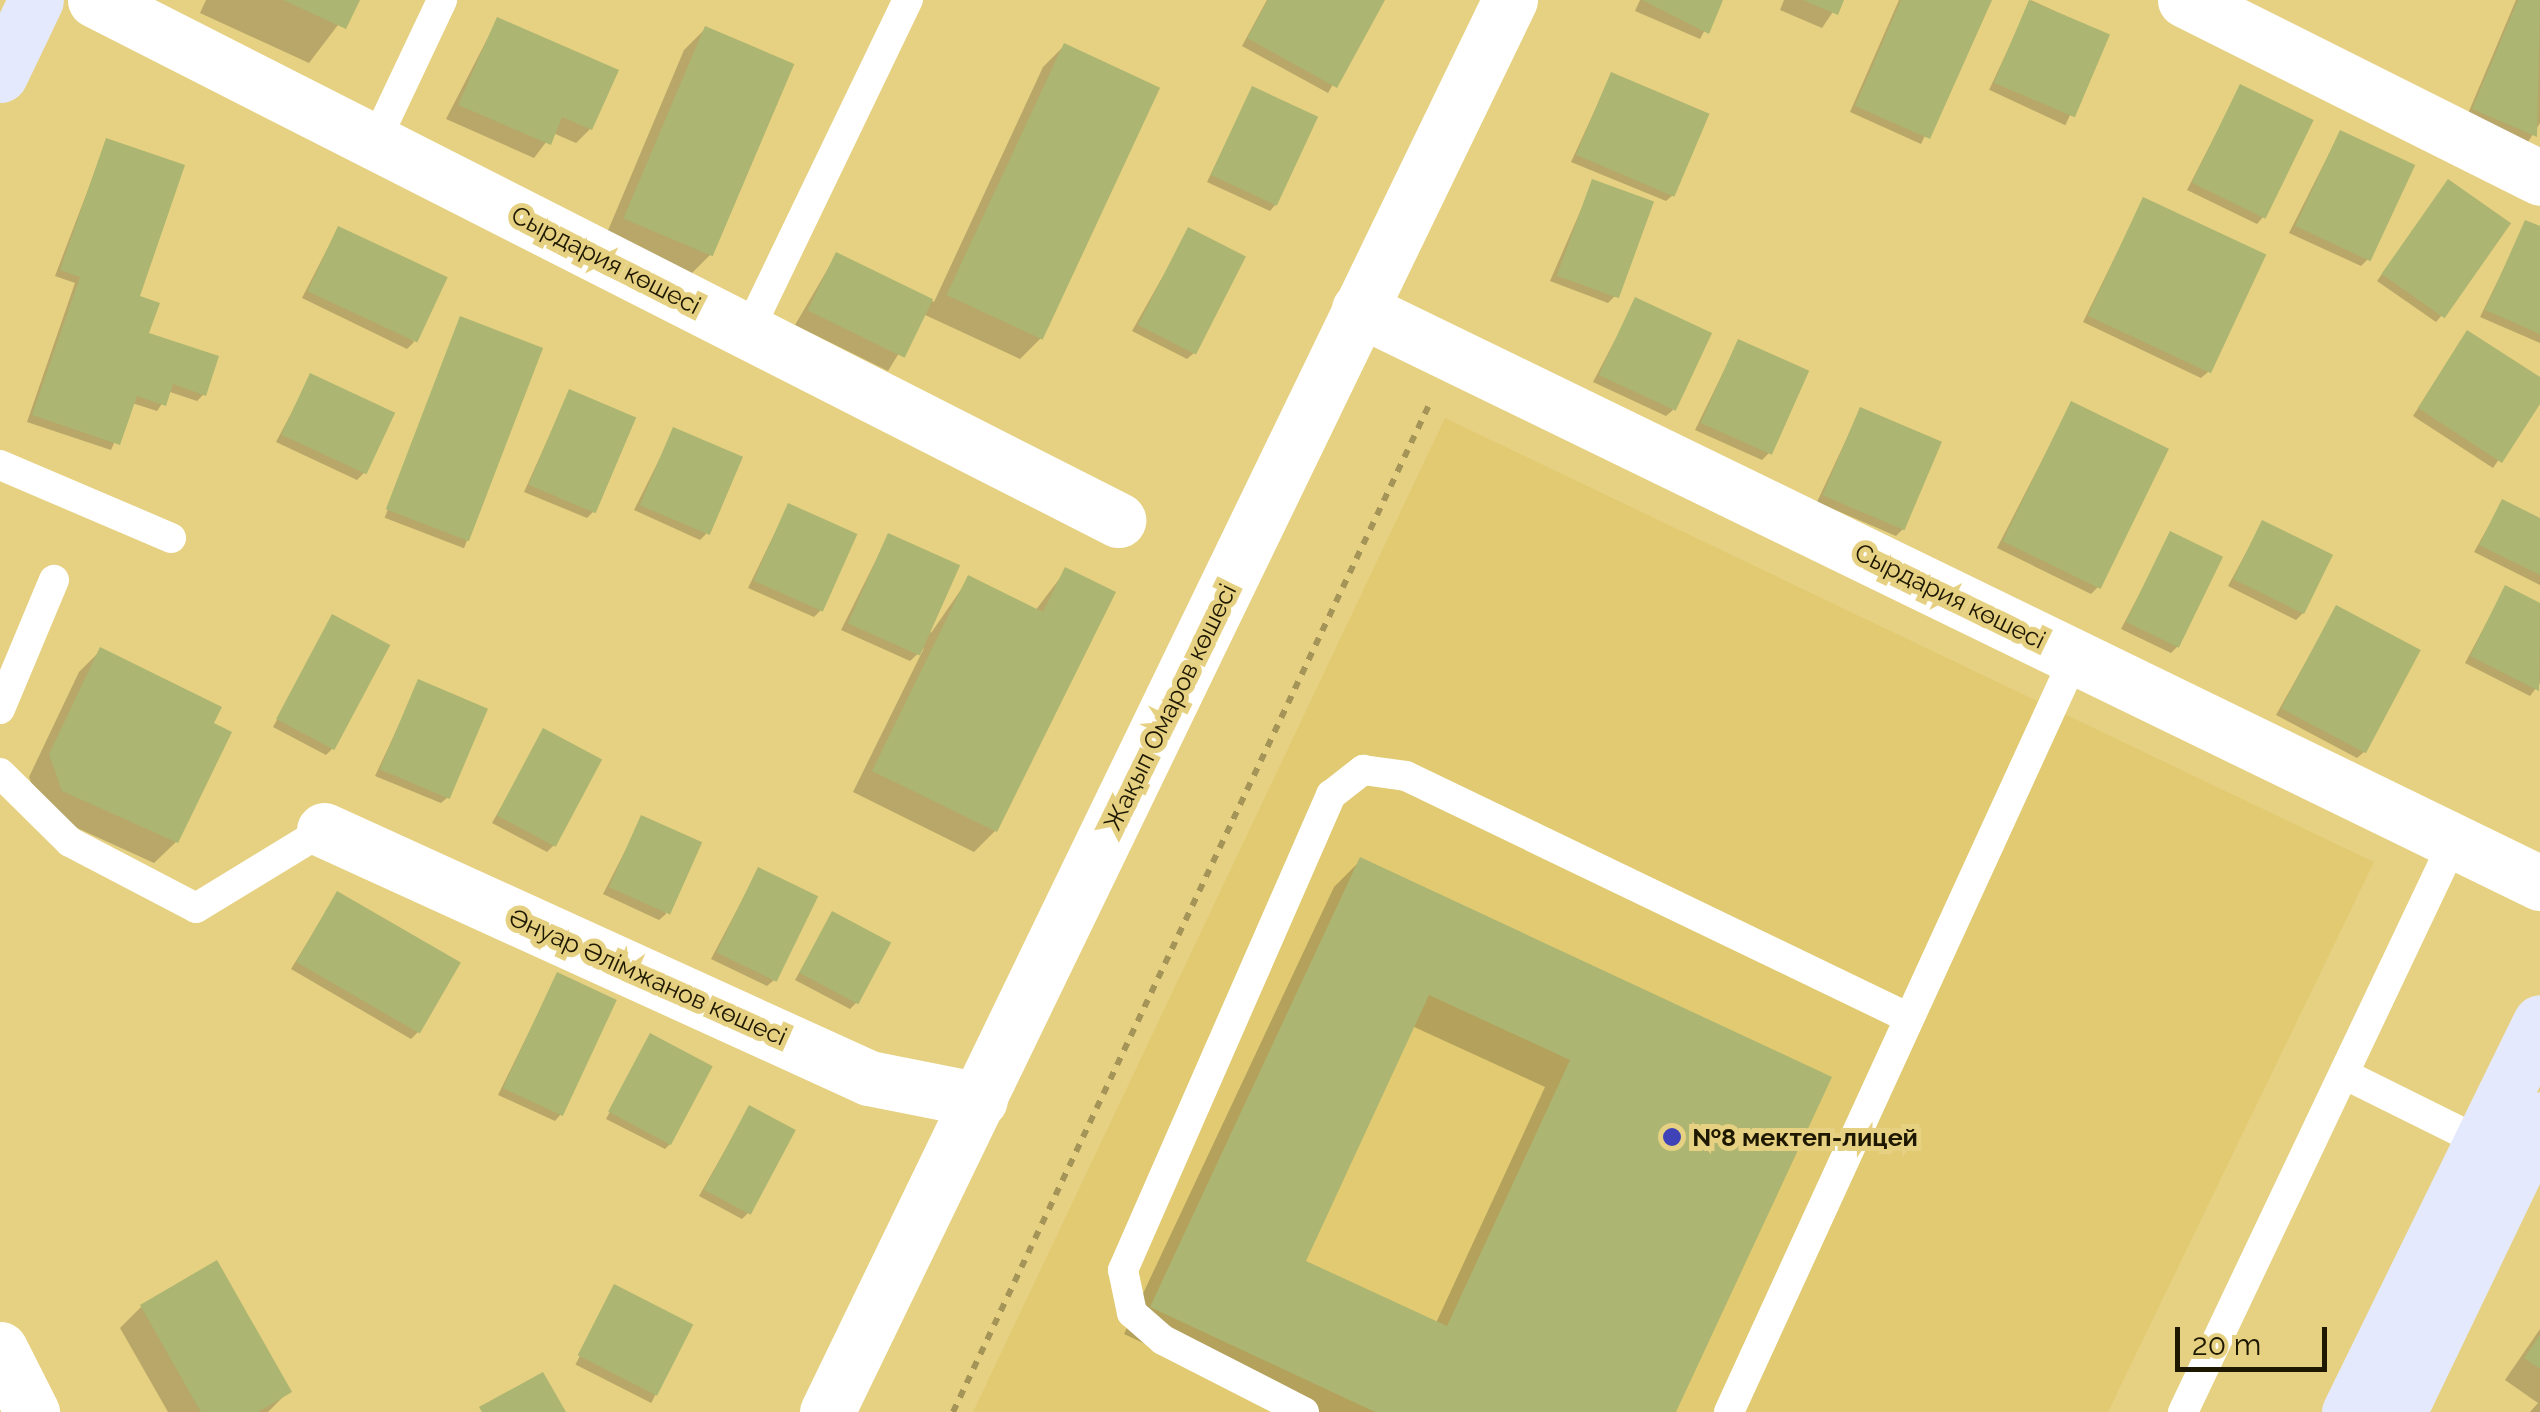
<!DOCTYPE html>
<meta charset="utf-8">
<style>
body{margin:0}
#map{position:relative;width:2540px;height:1412px;overflow:hidden;background:#e6d182;font-family:Raleway,sans-serif}
div>[style]{position:absolute}
.built>*{inset:0;background:#e1ca72}
.shadow>*{inset:0;background:#0003;transform-origin:0 0}
.building>*{inset:0;background:#acb571;transform-origin:0 0}
.path>*{height:6px;margin-top:-3px;transform-origin:0;background:repeating-linear-gradient(90deg,#a49458 0 8px,transparent 0 16px)}
.lane>*{height:30px;margin:-15px;padding:0 15px;transform-origin:15px;border-radius:15px;background:#fff}
.street>*{height:55px;margin:-27.5px;padding:0 27.5px;transform-origin:27.5px;border-radius:27.5px;background:#fff}
.secondary>*{height:55px;margin:-27.5px;padding:0 27.5px;transform-origin:27.5px;border-radius:27.5px;background:#e5e9fe}
.dots>*{width:28px;height:28px;translate:-50% -50%;box-sizing:border-box;border:5px solid #e6d182;border-radius:50%}
span{translate:-50% -50%;white-space:nowrap;text-align:center;line-height:1.15;-webkit-text-stroke:10px #e6d182;paint-order:stroke}
.street-label{font-size:25px;color:#1e1801}
.poi-label{font-size:25px;color:#1e1801;font-weight:700}
.left{translate:0 -50%;text-align:left}
.scale{position:absolute;left:2175px;top:1327px;width:152px;height:45px;box-sizing:border-box;border:5px solid #1e1801;border-top:0;padding-left:12px;font-size:30px;line-height:35px;white-space:nowrap;color:#1e1801;-webkit-text-stroke:8px #e6d182;paint-order:stroke}
</style>
<div id="map">
<div class="built">
<i style="clip-path:polygon(1445px 418px,2374px 862px,2108px 1412px,973px 1412px)"></i>
</div>
<div class="shadow">
<i style="clip-path:polygon(206px 0,357px 0,309px 63px,200px 13px)"></i>
<i style="clip-path:polygon(1267px 0,1382px 0,1328px 93px,1242px 46px)"></i>
<i style="clip-path:polygon(1640px 0,1721px 0,1700px 39px,1635px 11px)"></i>
<i style="clip-path:polygon(1784px 0,1841px 0,1822px 28px,1780px 10px)"></i>
<i style="clip-path:polygon(1899px 0,1989px 0,1921px 144px,1850px 112px)"></i>
<i style="left:2031px;top:0;width:84px;height:99px;rotate:25deg"></i>
<i style="clip-path:polygon(2516px 0,2540px 0,2540px 123px,2528px 142px,2467px 116px)"></i>
<i style="clip-path:polygon(497px 20px,590px 129px,576px 143px,553px 133px,534px 158px,446px 119px)"></i>
<i style="clip-path:polygon(705px 29px,710px 255px,689px 276px,604px 240px,684px 50px)"></i>
<i style="clip-path:polygon(1064px 46px,1041px 338px,1020px 359px,923px 314px,888px 371px,795px 325px,836px 255px,934px 302px,1043px 67px)"></i>
<i style="clip-path:polygon(1611px 75px,1673px 195px,1666px 201px,1571px 162px)"></i>
<i style="clip-path:polygon(2240px 87px,2263px 217px,2257px 224px,2187px 190px)"></i>
<i style="clip-path:polygon(1252px 89px,1276px 204px,1270px 211px,1207px 182px)"></i>
<i style="clip-path:polygon(2340px 132px,2368px 259px,2361px 266px,2289px 233px)"></i>
<i style="clip-path:polygon(107px 140px,146px 334px,204px 394px,197px 401px,170px 392px,157px 411px,132px 403px,111px 450px,27px 422px,75px 283px,55px 276px)"></i>
<i style="clip-path:polygon(1593px 182px,1615px 296px,1608px 303px,1550px 281px)"></i>
<i style="clip-path:polygon(2442px 189px,2442px 315px,2436px 322px,2377px 281px)"></i>
<i style="clip-path:polygon(2143px 200px,2208px 372px,2201px 378px,2083px 322px)"></i>
<i style="clip-path:polygon(2526px 223px,2540px 229px,2540px 343px,2480px 317px)"></i>
<i style="clip-path:polygon(338px 228px,414px 342px,407px 349px,302px 298px)"></i>
<i style="clip-path:polygon(1189px 230px,1194px 353px,1187px 359px,1132px 331px)"></i>
<i style="clip-path:polygon(1636px 300px,1673px 410px,1666px 416px,1593px 382px)"></i>
<i style="left:461px;top:319px;width:85px;height:213px;rotate:21deg"></i>
<i style="clip-path:polygon(2461px 340px,2540px 380px,2540px 399px,2493px 468px,2413px 416px)"></i>
<i style="clip-path:polygon(1738px 342px,1769px 453px,1762px 460px,1695px 430px)"></i>
<i style="clip-path:polygon(311px 376px,364px 473px,357px 480px,276px 442px)"></i>
<i style="clip-path:polygon(569px 392px,594px 511px,587px 518px,524px 492px)"></i>
<i style="clip-path:polygon(2071px 404px,2098px 587px,2091px 594px,1997px 548px)"></i>
<i style="clip-path:polygon(1860px 410px,1903px 529px,1896px 536px,1817px 502px)"></i>
<i style="clip-path:polygon(674px 430px,706px 534px,700px 540px,634px 510px)"></i>
<i style="clip-path:polygon(2502px 502px,2540px 521px,2540px 585px,2474px 552px)"></i>
<i style="clip-path:polygon(788px 506px,821px 610px,814px 617px,748px 588px)"></i>
<i style="clip-path:polygon(2262px 523px,2303px 613px,2296px 620px,2228px 586px)"></i>
<i style="clip-path:polygon(2171px 534px,2177px 647px,2171px 653px,2121px 629px)"></i>
<i style="clip-path:polygon(888px 536px,931px 633px,969px 578px,1035px 611px,1066px 570px,995px 831px,974px 852px,853px 792px,924px 648px,910px 661px,841px 630px)"></i>
<i style="clip-path:polygon(2505px 588px,2540px 606px,2540px 683px,2530px 696px,2465px 663px)"></i>
<i style="clip-path:polygon(2336px 608px,2364px 752px,2357px 758px,2276px 715px)"></i>
<i style="clip-path:polygon(333px 617px,333px 748px,326px 755px,273px 727px)"></i>
<i style="clip-path:polygon(101px 650px,210px 724px,176px 842px,154px 863px,42px 812px,29px 777px,79px 672px)"></i>
<i style="clip-path:polygon(419px 682px,448px 797px,441px 803px,375px 776px)"></i>
<i style="clip-path:polygon(544px 731px,554px 845px,547px 852px,492px 823px)"></i>
<i style="clip-path:polygon(642px 818px,666px 914px,659px 920px,603px 894px)"></i>
<i style="clip-path:polygon(evenodd,1361px 860px,1828px 1078px,1673px 1412px,1291px 1412px,1124px 1334px,1334px 887px,1361px 860px,1412px 1026px,1545px 1087px,1436px 1323px,1303px 1263px,1412px 1026px)"></i>
<i style="clip-path:polygon(758px 870px,774px 980px,767px 986px,711px 959px)"></i>
<i style="clip-path:polygon(337px 894px,418px 1032px,411px 1039px,291px 969px)"></i>
<i style="clip-path:polygon(833px 914px,857px 1002px,850px 1009px,795px 980px)"></i>
<i style="clip-path:polygon(557px 975px,561px 1114px,555px 1121px,498px 1095px)"></i>
<i style="clip-path:polygon(650px 1036px,672px 1142px,665px 1149px,606px 1119px)"></i>
<i style="clip-path:polygon(749px 1108px,749px 1212px,742px 1219px,699px 1196px)"></i>
<i style="left:615px;top:1287px;width:85px;height:87px;rotate:27deg"></i>
<i style="clip-path:polygon(141px 1307px,288px 1392px,268px 1412px,168px 1412px,120px 1328px)"></i>
<i style="clip-path:polygon(2540px 1329px,2540px 1412px,2530px 1412px,2538px 1403px,2505px 1380px)"></i>
</div>
<div class="building">
<i style="clip-path:polygon(283px 0,360px 0,346px 29px)"></i>
<i style="clip-path:polygon(1268px 0,1385px 0,1337px 88px,1247px 38px)"></i>
<i style="clip-path:polygon(1642px 0,1723px 0,1709px 34px)"></i>
<i style="clip-path:polygon(1803px 0,1844px 0,1838px 15px)"></i>
<i style="clip-path:polygon(1901px 0,1992px 0,1930px 139px,1855px 106px)"></i>
<i style="left:2029px;top:0;width:88px;height:90px;rotate:23deg"></i>
<i style="clip-path:polygon(2518px 0,2540px 0,2537px 137px,2472px 109px)"></i>
<i style="clip-path:polygon(497px 17px,619px 70px,592px 130px,562px 117px,551px 145px,458px 105px)"></i>
<i style="left:705px;top:26px;width:97px;height:209px;rotate:23deg"></i>
<i style="left:1064px;top:43px;width:106px;height:278px;rotate:25deg"></i>
<i style="left:1611px;top:72px;width:107px;height:90px;rotate:23deg"></i>
<i style="left:2240px;top:84px;width:82px;height:110px;rotate:26deg"></i>
<i style="left:1252px;top:86px;width:73px;height:98px;rotate:25deg"></i>
<i style="left:2340px;top:130px;width:83px;height:106px;rotate:25deg"></i>
<i style="clip-path:polygon(106px 138px,185px 165px,140px 296px,160px 303px,149px 333px,219px 356px,206px 396px,173px 384px,166px 406px,137px 396px,120px 445px,32px 415px,80px 277px,60px 270px)"></i>
<i style="left:1592px;top:179px;width:66px;height:103px;rotate:20deg"></i>
<i style="left:2448px;top:179px;width:77px;height:116px;rotate:35deg"></i>
<i style="left:2143px;top:197px;width:136px;height:131px;rotate:25deg"></i>
<i style="clip-path:polygon(2525px 220px,2540px 226px,2540px 334px,2485px 310px)"></i>
<i style="left:338px;top:226px;width:121px;height:72px;rotate:25deg"></i>
<i style="left:1188px;top:227px;width:65px;height:110px;rotate:27deg"></i>
<i style="left:836px;top:252px;width:108px;height:65px;rotate:26deg"></i>
<i style="left:1635px;top:297px;width:85px;height:86px;rotate:25deg"></i>
<i style="left:460px;top:316px;width:89px;height:207px;rotate:21deg"></i>
<i style="clip-path:polygon(2467px 330px,2540px 377px,2540px 404px,2502px 463px,2418px 408px)"></i>
<i style="left:1738px;top:339px;width:78px;height:92px;rotate:24deg"></i>
<i style="left:310px;top:373px;width:94px;height:68px;rotate:25deg"></i>
<i style="left:569px;top:389px;width:73px;height:104px;rotate:23deg"></i>
<i style="left:2071px;top:401px;width:109px;height:156px;rotate:26deg"></i>
<i style="left:1860px;top:407px;width:89px;height:96px;rotate:23deg"></i>
<i style="left:673px;top:427px;width:76px;height:85px;rotate:23deg"></i>
<i style="clip-path:polygon(2502px 499px,2540px 518px,2540px 575px,2479px 545px)"></i>
<i style="left:788px;top:503px;width:76px;height:85px;rotate:24deg"></i>
<i style="left:2262px;top:520px;width:79px;height:66px;rotate:26deg"></i>
<i style="left:2170px;top:531px;width:59px;height:101px;rotate:26deg"></i>
<i style="left:888px;top:533px;width:79px;height:99px;rotate:24deg"></i>
<i style="clip-path:polygon(1065px 567px,1116px 592px,997px 832px,872px 771px,968px 575px,1043px 612px)"></i>
<i style="clip-path:polygon(2505px 585px,2540px 603px,2539px 691px,2470px 656px)"></i>
<i style="left:2336px;top:605px;width:96px;height:117px;rotate:28deg"></i>
<i style="left:332px;top:614px;width:66px;height:119px;rotate:28deg"></i>
<i style="clip-path:polygon(100px 647px,222px 707px,214px 723px,232px 732px,178px 843px,62px 791px,49px 754px)"></i>
<i style="left:418px;top:679px;width:76px;height:98px;rotate:23deg"></i>
<i style="left:543px;top:728px;width:67px;height:99px;rotate:28deg"></i>
<i style="left:641px;top:815px;width:67px;height:79px;rotate:24deg"></i>
<i style="clip-path:polygon(evenodd,1360px 857px,1832px 1077px,1676px 1412px,1375px 1412px,1150px 1307px,1360px 857px,1429px 995px,1570px 1060px,1447px 1326px,1306px 1261px,1429px 995px)"></i>
<i style="left:758px;top:867px;width:67px;height:95px;rotate:26deg"></i>
<i style="left:337px;top:891px;width:143px;height:82px;rotate:30deg"></i>
<i style="left:832px;top:911px;width:67px;height:70px;rotate:28deg"></i>
<i style="left:557px;top:972px;width:66px;height:128px;rotate:25deg"></i>
<i style="left:650px;top:1033px;width:71px;height:89px;rotate:28deg"></i>
<i style="left:749px;top:1105px;width:53px;height:96px;rotate:28deg"></i>
<i style="clip-path:polygon(217px 1260px,292px 1392px,258px 1412px,201px 1412px,140px 1305px)"></i>
<i style="left:614px;top:1284px;width:89px;height:80px;rotate:27deg"></i>
<i style="clip-path:polygon(2540px 1335px,2540px 1369px,2524px 1358px)"></i>
<i style="clip-path:polygon(543px 1372px,566px 1412px,482px 1412px,479px 1407px)"></i>
</div>
<div class="path">
<i style="left:953px;top:1412px;width:1116px;rotate:-64.7deg"></i>
</div>
<div class="lane">
<i style="left:375px;top:142px;width:157px;rotate:-64.7deg"></i>
<i style="left:748px;top:332px;width:369px;rotate:-64.3deg"></i>
<i style="left:0;top:465px;width:186px;rotate:23.1deg"></i>
<i style="left:0;top:709px;width:140px;rotate:-67.3deg"></i>
<i style="left:0;top:773px;width:98px;rotate:44.6deg"></i>
<i style="left:70px;top:842px;width:142px;rotate:27.6deg"></i>
<i style="left:196px;top:908px;width:150px;rotate:-31.4deg"></i>
<i style="left:2344px;top:1074px;width:153px;rotate:26.4deg"></i>
<i style="left:1304px;top:1412px;width:158px;rotate:-152.9deg"></i>
<i style="left:1163px;top:1340px;width:41px;rotate:-138.9deg"></i>
<i style="left:1132px;top:1313px;width:44px;rotate:-101.8deg"></i>
<i style="left:1123px;top:1270px;width:519px;rotate:-66.35deg"></i>
<i style="left:1331px;top:795px;width:41px;rotate:-38deg"></i>
<i style="left:1363px;top:770px;width:43px;rotate:7.9deg"></i>
<i style="left:1406px;top:776px;width:558px;rotate:25.69deg"></i>
<i style="left:1729px;top:1412px;width:831px;rotate:-65.38deg"></i>
<i style="left:2183px;top:1412px;width:632px;rotate:-64.61deg"></i>
</div>
<div class="street">
<i style="left:95px;top:0;width:1148px;rotate:26.94deg"></i>
<i style="left:2185px;top:0;width:397px;rotate:26.6deg"></i>
<i style="left:1359px;top:309px;width:1313px;rotate:25.92deg"></i>
<i style="left:324px;top:830px;width:599px;rotate:24.47deg"></i>
<i style="left:869px;top:1078px;width:113px;rotate:11.2deg"></i>
<i style="left:0;top:1349px;width:71px;rotate:63.1deg"></i>
<i style="left:827px;top:1412px;width:1569px;rotate:-64.19deg"></i>
</div>
<div class="secondary">
<i style="left:0;top:75px;width:83px;rotate:-64.4deg"></i>
<i style="left:2349px;top:1412px;width:434px;rotate:-63.9deg"></i>
<i style="left:2399px;top:1412px;width:325px;rotate:-64.3deg"></i>
</div>
<div class="dots">
<i style="left:1672px;top:1137px;background:#3f43b7"></i>
</div>
<div class="street-label">
<span style="left:606px;top:260px;rotate:27deg">Сырдария көшесі</span>
<span style="left:1950px;top:596px;rotate:26deg">Сырдария көшесі</span>
<span style="left:1170px;top:707px;rotate:-64deg">Жақып Омаров көшесі</span>
<span style="left:648px;top:977px;rotate:24deg">Әнуар Әлімжанов көшесі</span>
</div>
<div class="poi-label">
<span class="left" style="left:1692px;top:1137px">№8 мектеп-лицей</span>
</div>
<div class="scale">20 m</div>
</div>
